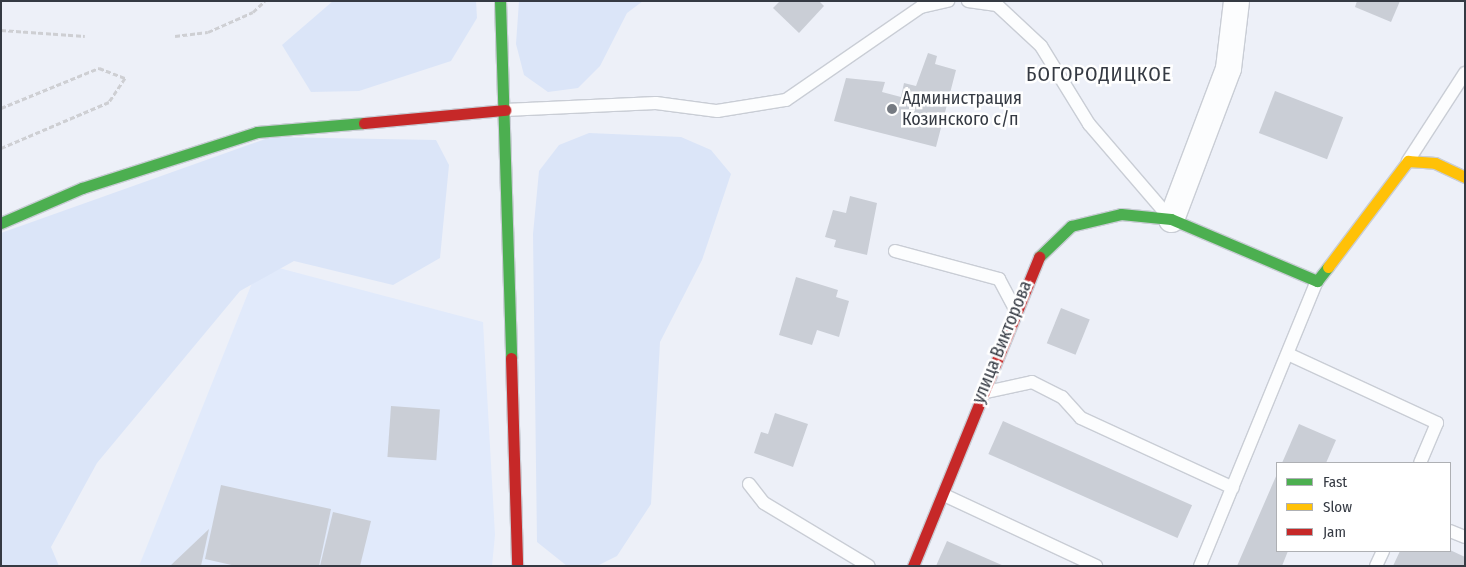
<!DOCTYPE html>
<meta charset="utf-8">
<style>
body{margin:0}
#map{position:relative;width:1466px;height:567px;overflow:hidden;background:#edf0f8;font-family:"Fira Sans Condensed",sans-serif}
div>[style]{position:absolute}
.built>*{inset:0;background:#e1eafb}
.green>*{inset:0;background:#dbe5f8}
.building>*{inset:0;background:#caced6;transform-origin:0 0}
.path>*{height:3px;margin-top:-1.5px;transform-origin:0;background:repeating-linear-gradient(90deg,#cecfd3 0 5px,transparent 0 7.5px)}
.roads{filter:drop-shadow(1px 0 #c9cdd5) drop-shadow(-1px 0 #c9cdd5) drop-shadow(0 1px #c9cdd5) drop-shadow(0 -1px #c9cdd5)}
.lane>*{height:12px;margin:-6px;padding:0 6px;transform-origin:6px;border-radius:6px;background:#fcfdfe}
.street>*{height:25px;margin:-12.5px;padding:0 12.5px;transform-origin:12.5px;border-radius:12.5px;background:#fcfdfe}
.fast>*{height:11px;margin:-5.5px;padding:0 5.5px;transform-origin:5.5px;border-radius:5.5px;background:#4caf50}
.slow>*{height:11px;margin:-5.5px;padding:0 5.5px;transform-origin:5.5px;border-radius:5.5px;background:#ffc107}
.jam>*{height:11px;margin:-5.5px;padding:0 5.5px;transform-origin:5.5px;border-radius:5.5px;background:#c62828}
.dots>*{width:14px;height:14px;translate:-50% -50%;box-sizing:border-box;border:2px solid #fff;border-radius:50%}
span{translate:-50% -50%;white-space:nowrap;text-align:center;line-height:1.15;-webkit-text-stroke:5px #fff;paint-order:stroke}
.poi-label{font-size:18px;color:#353a43}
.left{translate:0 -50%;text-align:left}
.street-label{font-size:18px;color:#353a43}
.quarter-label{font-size:20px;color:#353a43;letter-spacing:1px}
.frame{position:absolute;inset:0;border:2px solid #353a43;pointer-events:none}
.legend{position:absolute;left:1276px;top:462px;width:175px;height:90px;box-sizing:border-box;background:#fff;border:1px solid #aeb0b4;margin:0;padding:6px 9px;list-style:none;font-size:15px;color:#353a43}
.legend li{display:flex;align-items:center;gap:10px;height:25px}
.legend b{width:25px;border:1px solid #aeb0b4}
</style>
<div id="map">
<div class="built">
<i style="clip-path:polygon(260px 263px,483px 322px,495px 535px,492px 566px,139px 566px)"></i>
</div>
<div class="green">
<i style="clip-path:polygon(333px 1px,476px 1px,477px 18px,451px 61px,359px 91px,311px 92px,282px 45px)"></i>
<i style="clip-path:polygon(519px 1px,643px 1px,627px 13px,600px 66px,578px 88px,548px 92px,524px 75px,516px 44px)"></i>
<i style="clip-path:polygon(589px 133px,681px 137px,711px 150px,731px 174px,702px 260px,660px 342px,651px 504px,617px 556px,597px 566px,567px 566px,537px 542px,533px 234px,539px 171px,559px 145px)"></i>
<i style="clip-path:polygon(271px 137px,436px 140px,449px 165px,440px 258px,393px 285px,294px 261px,240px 291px,97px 463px,51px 547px,59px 566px,1px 566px,1px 233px)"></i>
</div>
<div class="building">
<i style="clip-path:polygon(780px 1px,819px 1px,824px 6px,799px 33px,773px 8px)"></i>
<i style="clip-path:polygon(1357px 1px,1400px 1px,1391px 22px,1355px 7px)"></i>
<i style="clip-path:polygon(928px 53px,937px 56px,935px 64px,956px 70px,936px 147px,834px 121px,846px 78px,885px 82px,882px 92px,901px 97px,904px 83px,916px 86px)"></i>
<i style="left:1275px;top:91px;width:73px;height:45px;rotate:21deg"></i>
<i style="clip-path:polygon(850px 196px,877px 203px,867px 255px,834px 247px,836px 240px,825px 237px,833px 210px,846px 213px)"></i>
<i style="clip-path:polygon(796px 277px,838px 290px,836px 297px,849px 301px,839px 337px,817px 330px,812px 345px,779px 335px)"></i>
<i style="left:1061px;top:308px;width:31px;height:38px;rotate:22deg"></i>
<i style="left:391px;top:406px;width:49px;height:51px;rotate:4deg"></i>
<i style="clip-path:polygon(775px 413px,808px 424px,793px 467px,754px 453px,761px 432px,768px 434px)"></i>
<i style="left:1003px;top:421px;width:207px;height:36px;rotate:24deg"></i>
<i style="clip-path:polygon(1299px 424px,1336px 440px,1326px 463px,1282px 463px)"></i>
<i style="clip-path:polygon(1277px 474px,1277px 551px,1288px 551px,1282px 566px,1237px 566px)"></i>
<i style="clip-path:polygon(221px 485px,331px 509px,319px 566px,236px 566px,205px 559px)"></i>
<i style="clip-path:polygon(333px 512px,371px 521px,360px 566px,320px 566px)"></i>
<i style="clip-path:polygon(209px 529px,201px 566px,170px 566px)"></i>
<i style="clip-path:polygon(947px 541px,1004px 566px,936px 566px)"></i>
<i style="clip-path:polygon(1450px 550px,1465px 557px,1465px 566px,1393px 566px,1400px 551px)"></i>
</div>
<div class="path">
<i style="left:1px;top:30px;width:84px;rotate:4.1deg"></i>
<i style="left:175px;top:36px;width:33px;rotate:-7deg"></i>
<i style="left:208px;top:32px;width:49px;rotate:-24deg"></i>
<i style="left:253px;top:12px;width:16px;rotate:-43deg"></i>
<i style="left:1px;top:108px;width:106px;rotate:-22.2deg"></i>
<i style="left:99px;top:68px;width:28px;rotate:21deg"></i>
<i style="left:125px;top:78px;width:29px;rotate:124deg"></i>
<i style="left:109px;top:102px;width:117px;rotate:156.9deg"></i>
</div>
<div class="roads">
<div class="lane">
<i style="left:968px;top:1px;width:29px;rotate:8deg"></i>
<i style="left:997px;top:5px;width:60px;rotate:43deg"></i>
<i style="left:1041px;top:46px;width:92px;rotate:58.4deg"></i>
<i style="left:1089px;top:124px;width:123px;rotate:49.3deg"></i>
<i style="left:505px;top:110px;width:151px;rotate:-2.7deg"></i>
<i style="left:656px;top:103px;width:62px;rotate:7.5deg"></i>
<i style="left:717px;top:111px;width:70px;rotate:-9.1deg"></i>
<i style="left:786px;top:100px;width:164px;rotate:-34.6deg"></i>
<i style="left:921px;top:7px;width:28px;rotate:-13deg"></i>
<i style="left:1408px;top:161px;width:105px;rotate:-57.1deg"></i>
<i style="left:895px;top:251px;width:108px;rotate:15.1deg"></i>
<i style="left:999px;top:279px;width:34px;rotate:62deg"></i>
<i style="left:1290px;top:355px;width:162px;rotate:24.8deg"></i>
<i style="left:1437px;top:423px;width:43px;rotate:113deg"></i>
<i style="left:982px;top:393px;width:51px;rotate:-12.4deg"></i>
<i style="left:1032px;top:382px;width:34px;rotate:27deg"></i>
<i style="left:1062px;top:397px;width:28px;rotate:48deg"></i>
<i style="left:1081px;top:418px;width:167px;rotate:24.7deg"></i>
<i style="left:749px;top:484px;width:24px;rotate:52deg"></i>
<i style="left:764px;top:503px;width:122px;rotate:31deg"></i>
<i style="left:944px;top:495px;width:168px;rotate:25deg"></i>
<i style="left:1450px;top:531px;width:16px;rotate:22deg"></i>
<i style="left:1200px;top:566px;width:308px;rotate:-67.7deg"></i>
<i style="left:1376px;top:566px;width:17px;rotate:-65deg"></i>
</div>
<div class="street">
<i style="left:1171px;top:219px;width:161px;rotate:-69.3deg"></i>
<i style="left:1228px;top:68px;width:67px;rotate:-83.2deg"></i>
</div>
<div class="fast">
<i style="left:500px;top:1px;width:357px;rotate:88.2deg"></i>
<i style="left:1px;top:223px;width:88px;rotate:-23.4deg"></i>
<i style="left:82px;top:188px;width:184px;rotate:-17.7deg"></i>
<i style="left:257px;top:132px;width:107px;rotate:-4.8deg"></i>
<i style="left:1039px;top:257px;width:45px;rotate:-44.1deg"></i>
<i style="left:1071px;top:226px;width:51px;rotate:-13.5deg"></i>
<i style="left:1121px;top:214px;width:50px;rotate:5.7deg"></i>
<i style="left:1171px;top:219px;width:159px;rotate:23deg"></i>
<i style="left:1317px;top:281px;width:18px;rotate:-52deg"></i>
</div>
<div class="slow">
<i style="left:1328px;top:267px;width:133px;rotate:-53deg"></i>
<i style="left:1408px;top:161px;width:27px;rotate:4deg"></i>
<i style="left:1435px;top:163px;width:33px;rotate:25deg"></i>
</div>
<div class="jam">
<i style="left:364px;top:123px;width:142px;rotate:-5.3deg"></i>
<i style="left:511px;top:358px;width:208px;rotate:88.3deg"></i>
<i style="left:913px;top:566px;width:334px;rotate:-67.8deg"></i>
</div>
</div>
<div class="dots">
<i style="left:892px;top:109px;background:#757a82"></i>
</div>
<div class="poi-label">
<span class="left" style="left:902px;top:109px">Администрация<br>Козинского с/п</span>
</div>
<div class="street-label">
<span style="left:1002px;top:342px;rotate:-68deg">улица Викторова</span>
</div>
<div class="quarter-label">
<span style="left:1099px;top:74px">БОГОРОДИЦКОЕ</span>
</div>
<div class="frame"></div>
<ul class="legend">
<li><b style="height:6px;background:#4caf50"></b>Fast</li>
<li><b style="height:6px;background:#ffc107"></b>Slow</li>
<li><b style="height:6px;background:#c62828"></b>Jam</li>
</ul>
</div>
